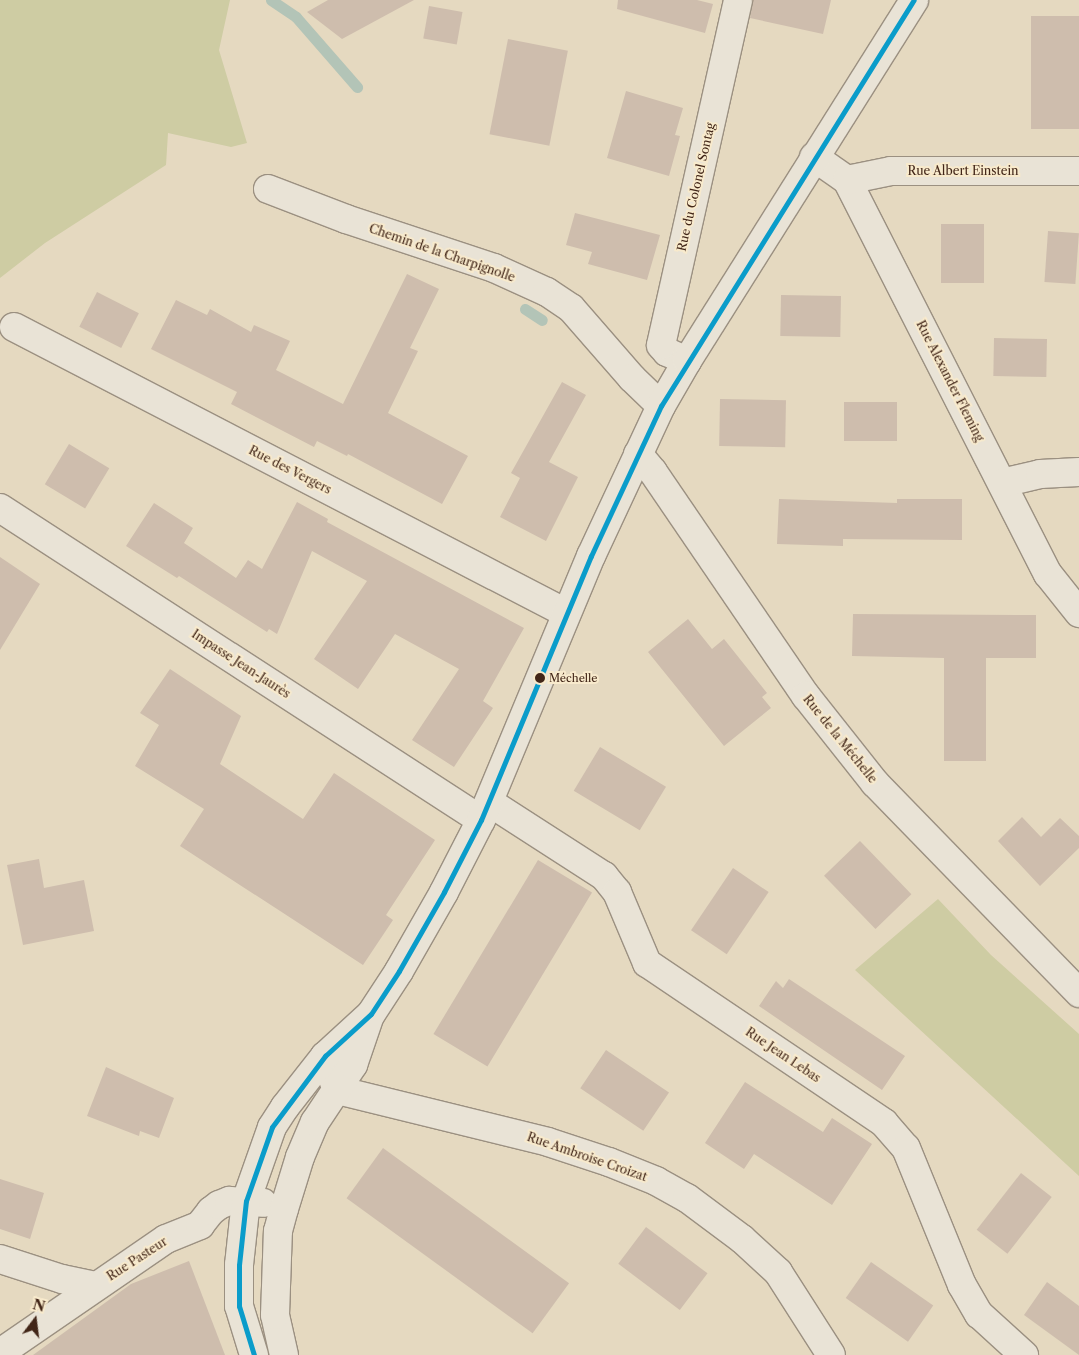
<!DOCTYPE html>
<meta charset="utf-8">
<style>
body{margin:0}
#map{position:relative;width:1079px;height:1355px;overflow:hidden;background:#e5d9c0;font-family:"Libre Caslon Text",serif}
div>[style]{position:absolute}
.green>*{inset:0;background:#cecca3}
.stream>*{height:11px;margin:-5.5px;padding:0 5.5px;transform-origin:5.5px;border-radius:5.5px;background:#b3c4b7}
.building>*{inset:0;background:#cebdad;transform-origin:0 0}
.roads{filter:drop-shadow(1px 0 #9b9081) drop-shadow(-1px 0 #9b9081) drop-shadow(0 1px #9b9081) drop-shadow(0 -1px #9b9081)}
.minor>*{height:28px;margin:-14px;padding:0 14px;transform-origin:14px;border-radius:14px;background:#e9e3d6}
.bus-1>*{height:5px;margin:-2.5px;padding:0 2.5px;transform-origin:2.5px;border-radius:2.5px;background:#0a9cca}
.dots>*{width:14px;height:14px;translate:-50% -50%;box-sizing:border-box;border:2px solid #f8eacc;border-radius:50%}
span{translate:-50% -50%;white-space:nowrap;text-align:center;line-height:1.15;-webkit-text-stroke:4px #f8eacc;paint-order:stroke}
.bus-label{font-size:11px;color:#422618}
.left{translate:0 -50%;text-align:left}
.street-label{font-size:12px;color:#422618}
.north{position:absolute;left:10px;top:1295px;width:50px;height:50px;-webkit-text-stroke:4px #f8eacc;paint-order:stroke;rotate:15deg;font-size:14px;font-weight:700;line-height:20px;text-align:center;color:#422618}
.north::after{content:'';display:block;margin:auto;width:18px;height:22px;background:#422618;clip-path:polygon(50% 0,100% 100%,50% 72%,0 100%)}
</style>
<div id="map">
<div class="green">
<i style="clip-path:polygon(0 0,230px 0,219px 50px,247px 143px,231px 147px,168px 133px,166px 165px,45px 243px,0 278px)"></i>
<i style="clip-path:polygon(938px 899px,991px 955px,1079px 1034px,1079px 1176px,855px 970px)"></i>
</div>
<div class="stream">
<i style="left:271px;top:0;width:30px;rotate:34deg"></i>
<i style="left:296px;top:17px;width:93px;rotate:48.9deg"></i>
<i style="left:525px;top:309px;width:20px;rotate:33deg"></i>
</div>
<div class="building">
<i style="clip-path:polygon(328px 0,414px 0,342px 39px,307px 12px)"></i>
<i style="clip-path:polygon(618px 0,697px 0,713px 4px,705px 33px,617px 9px)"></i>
<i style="clip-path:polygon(753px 0,831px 0,823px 34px,750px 18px)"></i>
<i style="left:429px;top:6px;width:34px;height:33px;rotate:10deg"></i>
<i style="left:1031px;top:16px;width:48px;height:113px"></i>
<i style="left:508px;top:39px;width:61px;height:97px;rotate:11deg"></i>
<i style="clip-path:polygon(626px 91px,683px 108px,675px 135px,680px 136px,669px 176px,607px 158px)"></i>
<i style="clip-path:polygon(575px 213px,660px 235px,647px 280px,588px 264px,592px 252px,566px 245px)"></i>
<i style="left:941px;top:224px;width:43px;height:59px"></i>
<i style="left:1048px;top:231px;width:31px;height:51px;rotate:4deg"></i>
<i style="clip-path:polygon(407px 274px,439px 289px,410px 348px,418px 351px,388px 413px,468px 456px,442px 504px,348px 454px,347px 456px,317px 441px,314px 447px,231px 404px,237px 392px,151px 349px,176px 300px,207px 315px,210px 309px,251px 332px,254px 325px,290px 341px,276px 370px,343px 404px)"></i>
<i style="left:97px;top:292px;width:47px;height:39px;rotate:27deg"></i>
<i style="left:781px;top:295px;width:60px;height:41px;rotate:1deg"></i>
<i style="left:994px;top:338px;width:53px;height:38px;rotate:1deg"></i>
<i style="clip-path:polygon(562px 382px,586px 395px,549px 462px,578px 477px,546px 541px,500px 517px,520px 478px,511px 473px)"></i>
<i style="left:720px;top:399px;width:66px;height:47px;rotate:1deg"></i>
<i style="left:844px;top:402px;width:53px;height:39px"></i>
<i style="left:69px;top:444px;width:47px;height:47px;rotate:31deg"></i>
<i style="clip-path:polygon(779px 499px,897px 503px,897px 499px,962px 499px,962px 540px,843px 539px,843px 546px,777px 544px)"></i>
<i style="clip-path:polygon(297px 502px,328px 519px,327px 522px,524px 628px,483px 701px,493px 708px,454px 767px,412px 740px,459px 669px,395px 634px,358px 689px,314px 659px,367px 581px,312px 551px,277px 634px,269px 629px,267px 632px,179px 576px,177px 578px,126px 546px,154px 503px,193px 528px,184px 543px,236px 578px,248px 560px,262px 569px)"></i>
<i style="clip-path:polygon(0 557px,40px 584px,0 650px)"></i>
<i style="clip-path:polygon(853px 614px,1036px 615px,1036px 658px,986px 658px,986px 761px,944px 761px,944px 658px,852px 656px)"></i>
<i style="clip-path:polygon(688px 619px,712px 649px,724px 639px,767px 693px,762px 697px,771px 708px,724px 746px,648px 652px)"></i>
<i style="clip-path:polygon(170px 669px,241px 716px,220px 764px,303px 819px,334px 773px,435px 840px,386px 915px,393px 920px,363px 965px,180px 846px,204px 809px,135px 766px,159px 725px,140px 713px)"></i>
<i style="left:600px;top:747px;width:77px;height:51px;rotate:31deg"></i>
<i style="clip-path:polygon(1022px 817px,1041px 837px,1060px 818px,1079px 836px,1079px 848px,1040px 886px,998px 841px)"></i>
<i style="left:860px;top:841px;width:74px;height:50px;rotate:46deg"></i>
<i style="clip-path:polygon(39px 859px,44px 888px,84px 880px,94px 931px,23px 945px,7px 865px)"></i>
<i style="left:538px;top:860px;width:63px;height:203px;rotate:31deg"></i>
<i style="left:733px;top:868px;width:43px;height:75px;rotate:34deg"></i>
<i style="clip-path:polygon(789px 979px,905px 1056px,882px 1090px,759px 1006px,776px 981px,783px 988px)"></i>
<i style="left:606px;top:1050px;width:76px;height:46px;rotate:34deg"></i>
<i style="clip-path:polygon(106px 1067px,174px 1098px,159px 1138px,140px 1131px,139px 1136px,87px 1116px)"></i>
<i style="clip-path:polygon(745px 1082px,823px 1132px,832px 1118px,872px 1144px,832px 1205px,754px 1154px,744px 1169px,705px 1143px)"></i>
<i style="left:383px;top:1148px;width:230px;height:62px;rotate:36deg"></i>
<i style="left:1021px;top:1173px;width:39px;height:72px;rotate:38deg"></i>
<i style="clip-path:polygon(0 1179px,44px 1193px,30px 1239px,0 1229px)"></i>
<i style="left:646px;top:1227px;width:77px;height:46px;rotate:37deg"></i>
<i style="clip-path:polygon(189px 1261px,225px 1355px,33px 1355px,131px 1284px)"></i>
<i style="left:871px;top:1262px;width:76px;height:44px;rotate:35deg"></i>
<i style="clip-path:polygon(1047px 1282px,1079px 1306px,1079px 1355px,1024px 1315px)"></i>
</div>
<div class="roads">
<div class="minor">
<i style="left:814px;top:157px;width:40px;rotate:34.9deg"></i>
<i style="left:847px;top:180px;width:442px;rotate:63deg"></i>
<i style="left:1048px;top:574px;width:50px;rotate:51.5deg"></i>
<i style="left:847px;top:180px;width:45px;rotate:-11.6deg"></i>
<i style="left:891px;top:171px;width:188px"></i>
<i style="left:268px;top:189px;width:84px;rotate:21deg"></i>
<i style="left:346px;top:219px;width:156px;rotate:18.3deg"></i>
<i style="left:494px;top:268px;width:58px;rotate:24.4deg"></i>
<i style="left:547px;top:292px;width:29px;rotate:34deg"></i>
<i style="left:571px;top:308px;width:93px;rotate:48.9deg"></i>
<i style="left:632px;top:378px;width:40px;rotate:44deg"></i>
<i style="left:14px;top:327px;width:622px;rotate:27.39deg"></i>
<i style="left:687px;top:361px;width:22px;rotate:-156deg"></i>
<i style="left:667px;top:352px;width:9px;rotate:-131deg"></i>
<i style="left:661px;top:345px;width:353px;rotate:-77.4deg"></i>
<i style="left:638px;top:454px;width:23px;rotate:50deg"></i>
<i style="left:653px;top:472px;width:271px;rotate:55.7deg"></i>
<i style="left:806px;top:696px;width:111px;rotate:51.6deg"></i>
<i style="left:875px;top:783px;width:293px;rotate:45.8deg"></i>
<i style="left:1002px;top:483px;width:39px;rotate:-13deg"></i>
<i style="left:1040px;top:474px;width:39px;rotate:-3deg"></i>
<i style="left:0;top:508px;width:573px;rotate:32.97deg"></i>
<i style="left:489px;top:802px;width:137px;rotate:32.8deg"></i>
<i style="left:604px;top:876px;width:21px;rotate:51deg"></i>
<i style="left:617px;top:892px;width:77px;rotate:67.1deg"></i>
<i style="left:647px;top:963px;width:286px;rotate:34deg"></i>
<i style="left:884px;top:1123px;width:33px;rotate:49deg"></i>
<i style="left:906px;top:1148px;width:148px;rotate:67.8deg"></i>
<i style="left:962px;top:1285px;width:34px;rotate:60deg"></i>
<i style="left:979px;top:1314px;width:61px;rotate:42.3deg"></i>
<i style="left:325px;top:1056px;width:36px;rotate:71deg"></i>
<i style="left:337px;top:1090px;width:217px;rotate:13.8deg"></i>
<i style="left:548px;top:1142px;width:64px;rotate:18.2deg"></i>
<i style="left:609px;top:1162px;width:51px;rotate:22deg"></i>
<i style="left:656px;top:1181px;width:35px;rotate:29deg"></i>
<i style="left:687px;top:1198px;width:69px;rotate:36.7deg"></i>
<i style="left:742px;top:1239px;width:49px;rotate:42.5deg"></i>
<i style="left:778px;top:1272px;width:98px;rotate:57.4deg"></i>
<i style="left:0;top:1259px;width:65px;rotate:17.9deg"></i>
<i style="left:62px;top:1279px;width:34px;rotate:12deg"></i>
<i style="left:0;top:1353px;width:201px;rotate:-34.5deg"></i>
<i style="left:166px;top:1239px;width:37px;rotate:-22deg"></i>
<i style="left:200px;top:1225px;width:18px;rotate:-52deg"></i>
<i style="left:211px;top:1211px;width:10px;rotate:-37deg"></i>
<i style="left:219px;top:1205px;width:11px;rotate:-22deg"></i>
<i style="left:229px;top:1201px;width:34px;rotate:3deg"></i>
<i style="left:254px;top:1355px;width:51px;rotate:-107deg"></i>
<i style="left:239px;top:1306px;width:41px;rotate:-90deg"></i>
<i style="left:239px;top:1265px;width:64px;rotate:-83.8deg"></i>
<i style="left:246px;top:1201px;width:78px;rotate:-70.6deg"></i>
<i style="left:272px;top:1127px;width:24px;rotate:-57deg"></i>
<i style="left:285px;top:1107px;width:65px;rotate:-51.9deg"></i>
<i style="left:325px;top:1056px;width:62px;rotate:-42.4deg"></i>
<i style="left:371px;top:1014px;width:51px;rotate:-56.9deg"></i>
<i style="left:399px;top:971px;width:91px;rotate:-60.3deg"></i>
<i style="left:444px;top:892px;width:81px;rotate:-62.8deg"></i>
<i style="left:481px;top:820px;width:286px;rotate:-67.4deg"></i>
<i style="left:591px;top:556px;width:166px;rotate:-65deg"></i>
<i style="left:661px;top:406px;width:52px;rotate:-60deg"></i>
<i style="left:687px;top:361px;width:426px;rotate:-57.8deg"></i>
<i style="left:284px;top:1355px;width:41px;rotate:-102.7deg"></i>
<i style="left:275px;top:1315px;width:84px;rotate:-88deg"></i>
<i style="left:278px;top:1231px;width:23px;rotate:-75deg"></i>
<i style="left:284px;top:1209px;width:54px;rotate:-72.9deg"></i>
<i style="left:300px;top:1157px;width:38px;rotate:-67deg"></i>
<i style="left:315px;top:1122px;width:69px;rotate:-56.3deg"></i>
<i style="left:353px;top:1065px;width:50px;rotate:-71.2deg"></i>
</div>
</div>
<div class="bus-1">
<i style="left:254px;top:1355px;width:51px;rotate:-107deg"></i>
<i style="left:239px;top:1306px;width:41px;rotate:-90deg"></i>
<i style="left:239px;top:1265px;width:64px;rotate:-83.8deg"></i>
<i style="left:246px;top:1201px;width:78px;rotate:-70.6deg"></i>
<i style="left:272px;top:1127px;width:89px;rotate:-53.3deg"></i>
<i style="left:325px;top:1056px;width:62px;rotate:-42.4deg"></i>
<i style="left:371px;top:1014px;width:51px;rotate:-56.9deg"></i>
<i style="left:399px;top:971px;width:91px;rotate:-60.3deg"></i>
<i style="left:444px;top:892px;width:81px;rotate:-62.8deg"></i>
<i style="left:481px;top:820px;width:286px;rotate:-67.4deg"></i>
<i style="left:591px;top:556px;width:166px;rotate:-65deg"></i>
<i style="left:661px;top:406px;width:478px;rotate:-58.1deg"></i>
</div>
<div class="dots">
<i style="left:540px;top:678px;background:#422618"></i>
</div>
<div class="bus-label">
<span class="left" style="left:549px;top:678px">Méchelle</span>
</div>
<div class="street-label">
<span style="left:963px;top:171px">Rue Albert Einstein</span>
<span style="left:696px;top:187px;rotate:-77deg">Rue du Colonel Sontag</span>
<span style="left:442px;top:253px;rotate:19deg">Chemin de la Charpignolle</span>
<span style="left:950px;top:381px;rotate:63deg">Rue Alexander Fleming</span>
<span style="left:290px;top:470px;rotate:27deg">Rue des Vergers</span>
<span style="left:241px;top:664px;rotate:33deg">Impasse Jean-Jaurès</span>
<span style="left:840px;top:739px;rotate:51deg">Rue de la Méchelle</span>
<span style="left:783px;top:1055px;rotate:34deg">Rue Jean Lebas</span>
<span style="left:587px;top:1157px;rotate:19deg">Rue Ambroise Croizat</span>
<span style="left:137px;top:1259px;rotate:-33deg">Rue Pasteur</span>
</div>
<div class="north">N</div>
</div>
